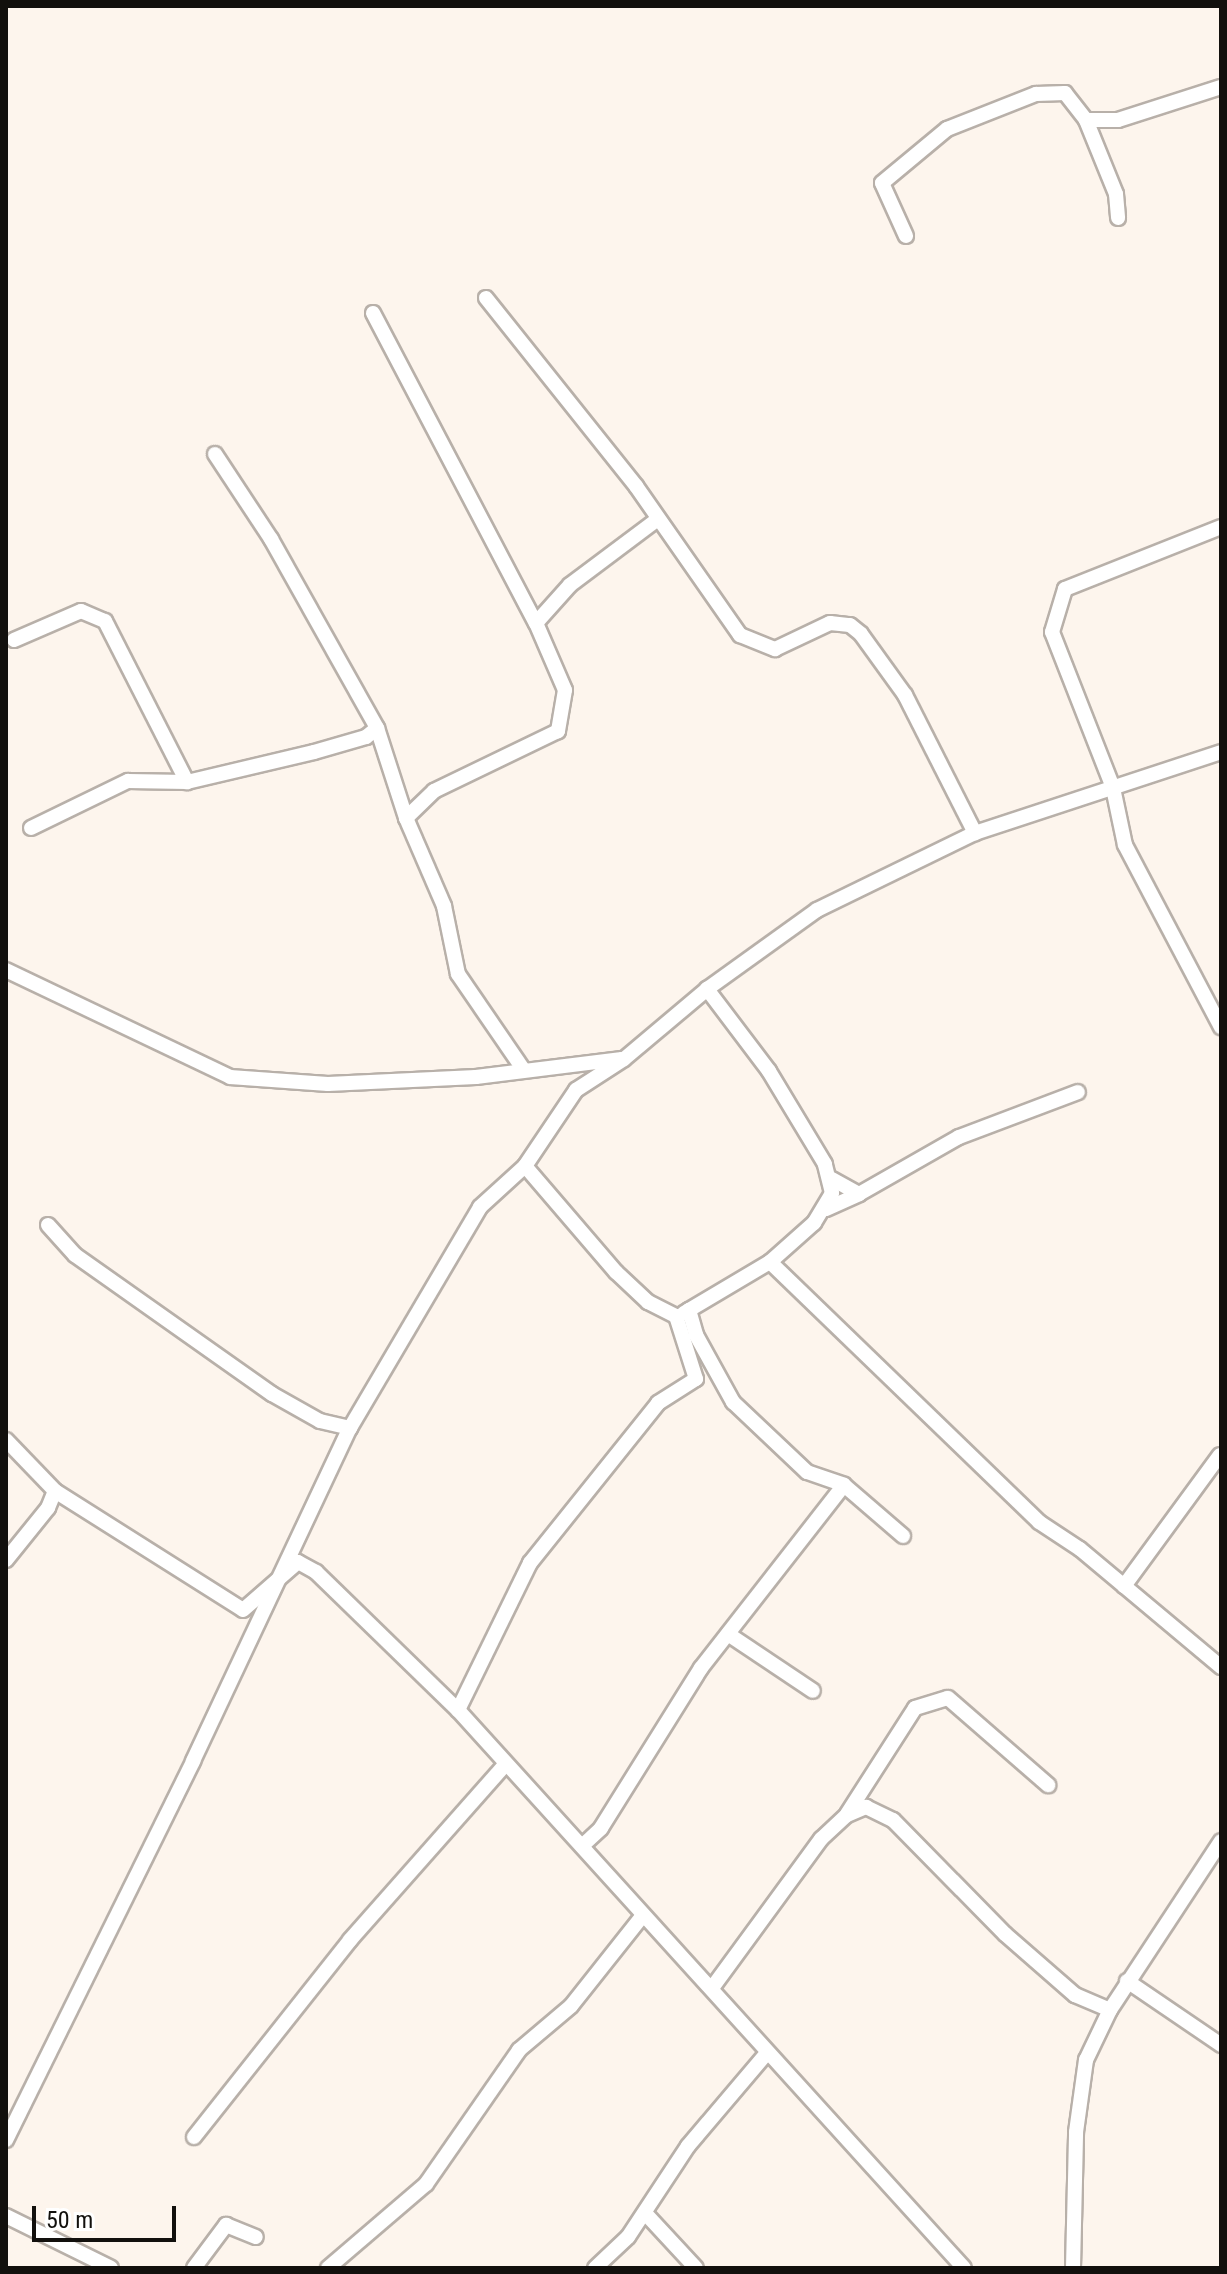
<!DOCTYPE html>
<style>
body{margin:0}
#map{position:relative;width:1227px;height:2274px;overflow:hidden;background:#fdf5ed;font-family:"Roboto Condensed",sans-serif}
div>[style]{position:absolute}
.roads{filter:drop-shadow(2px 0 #b8b0a9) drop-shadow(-2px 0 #b8b0a9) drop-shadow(0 2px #b8b0a9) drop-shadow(0 -2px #b8b0a9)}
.street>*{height:14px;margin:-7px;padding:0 7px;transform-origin:7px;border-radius:7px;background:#fff}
span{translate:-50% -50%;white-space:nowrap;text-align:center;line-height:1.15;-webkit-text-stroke:6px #fff;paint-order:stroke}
.frame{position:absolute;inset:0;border:8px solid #12100d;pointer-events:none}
.scale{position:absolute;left:32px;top:2206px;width:144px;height:36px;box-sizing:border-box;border:4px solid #12100d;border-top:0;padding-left:10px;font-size:24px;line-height:28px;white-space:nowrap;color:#12100d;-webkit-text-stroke:6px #fff;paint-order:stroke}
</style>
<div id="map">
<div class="roads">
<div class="street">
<i style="left:1086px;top:120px;width:80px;rotate:67.9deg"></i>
<i style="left:1116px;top:194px;width:24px;rotate:85deg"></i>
<i style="left:906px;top:236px;width:58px;rotate:-114.4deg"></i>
<i style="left:882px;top:183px;width:85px;rotate:-39.7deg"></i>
<i style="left:947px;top:129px;width:96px;rotate:-21.5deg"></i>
<i style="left:1036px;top:94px;width:29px;rotate:-2deg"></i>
<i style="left:1065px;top:93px;width:34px;rotate:52deg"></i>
<i style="left:1086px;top:120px;width:32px"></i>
<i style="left:1118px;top:120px;width:108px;rotate:-17.8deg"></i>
<i style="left:486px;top:298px;width:241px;rotate:51.4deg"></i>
<i style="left:636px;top:486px;width:182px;rotate:55.1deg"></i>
<i style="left:740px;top:635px;width:38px;rotate:22deg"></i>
<i style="left:775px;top:649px;width:61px;rotate:-25.3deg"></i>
<i style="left:830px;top:623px;width:20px;rotate:6deg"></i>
<i style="left:850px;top:625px;width:14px;rotate:39deg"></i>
<i style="left:861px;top:634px;width:75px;rotate:54.2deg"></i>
<i style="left:905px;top:695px;width:155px;rotate:63.1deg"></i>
<i style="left:373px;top:313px;width:350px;rotate:62.3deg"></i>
<i style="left:536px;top:623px;width:73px;rotate:66.6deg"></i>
<i style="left:565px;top:690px;width:42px;rotate:99.7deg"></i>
<i style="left:558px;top:731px;width:138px;rotate:154.2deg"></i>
<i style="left:434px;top:791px;width:39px;rotate:136deg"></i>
<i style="left:215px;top:454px;width:102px;rotate:56.6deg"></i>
<i style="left:271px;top:539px;width:217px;rotate:60.7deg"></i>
<i style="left:377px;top:728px;width:95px;rotate:72.1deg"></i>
<i style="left:406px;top:818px;width:96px;rotate:66.6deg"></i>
<i style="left:444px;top:906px;width:69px;rotate:78.4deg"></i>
<i style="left:458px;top:974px;width:115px;rotate:55.6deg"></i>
<i style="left:1221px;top:527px;width:168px;rotate:158.3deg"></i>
<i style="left:1065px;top:589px;width:45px;rotate:106.8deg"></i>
<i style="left:1052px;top:632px;width:168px;rotate:68.6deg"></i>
<i style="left:1113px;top:788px;width:58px;rotate:78.1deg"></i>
<i style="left:1125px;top:845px;width:206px;rotate:62.2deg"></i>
<i style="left:536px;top:623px;width:51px;rotate:-48.2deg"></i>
<i style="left:570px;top:585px;width:110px;rotate:-36.9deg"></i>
<i style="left:14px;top:640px;width:73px;rotate:-23.4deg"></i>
<i style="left:81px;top:611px;width:26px;rotate:23deg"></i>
<i style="left:105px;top:621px;width:181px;rotate:63deg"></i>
<i style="left:31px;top:828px;width:108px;rotate:-25.9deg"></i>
<i style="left:128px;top:781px;width:59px;rotate:1deg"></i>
<i style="left:187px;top:782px;width:130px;rotate:-13.3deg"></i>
<i style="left:314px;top:752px;width:54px;rotate:-16.1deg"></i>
<i style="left:366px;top:737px;width:14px;rotate:-39deg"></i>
<i style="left:6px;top:970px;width:248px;rotate:25.5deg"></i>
<i style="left:230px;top:1077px;width:98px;rotate:4.1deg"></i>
<i style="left:328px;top:1084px;width:148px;rotate:-2.7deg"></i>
<i style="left:476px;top:1077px;width:145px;rotate:-7.1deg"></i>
<i style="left:525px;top:1166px;width:140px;rotate:49.4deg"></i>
<i style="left:616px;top:1272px;width:44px;rotate:43.2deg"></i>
<i style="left:648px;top:1302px;width:31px;rotate:27deg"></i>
<i style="left:832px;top:1179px;width:31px;rotate:29deg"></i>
<i style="left:859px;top:1194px;width:115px;rotate:-29.7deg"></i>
<i style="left:959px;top:1137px;width:127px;rotate:-20.7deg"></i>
<i style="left:826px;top:1209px;width:36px;rotate:-24deg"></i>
<i style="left:48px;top:1225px;width:40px;rotate:48deg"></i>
<i style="left:75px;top:1255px;width:241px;rotate:35.2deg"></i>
<i style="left:272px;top:1394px;width:55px;rotate:29.4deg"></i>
<i style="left:320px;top:1421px;width:31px;rotate:13deg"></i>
<i style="left:770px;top:1262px;width:374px;rotate:44deg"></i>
<i style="left:1039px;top:1522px;width:49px;rotate:33.4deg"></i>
<i style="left:1080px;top:1549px;width:184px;rotate:39.9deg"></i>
<i style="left:689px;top:1310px;width:94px;rotate:-30.7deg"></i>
<i style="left:770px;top:1262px;width:59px;rotate:-41.6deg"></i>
<i style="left:814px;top:1223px;width:35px;rotate:-59deg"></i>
<i style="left:832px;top:1193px;width:30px;rotate:-104deg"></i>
<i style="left:825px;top:1164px;width:109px;rotate:-121.1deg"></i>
<i style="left:769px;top:1071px;width:103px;rotate:-127.1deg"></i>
<i style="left:684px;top:1313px;width:6px;rotate:-31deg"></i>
<i style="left:689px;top:1310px;width:26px;rotate:74deg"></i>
<i style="left:696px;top:1335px;width:77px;rotate:61.1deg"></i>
<i style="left:733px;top:1402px;width:102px;rotate:43.4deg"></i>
<i style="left:807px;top:1472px;width:39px;rotate:19deg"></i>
<i style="left:844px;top:1485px;width:78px;rotate:40.8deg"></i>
<i style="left:6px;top:1440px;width:71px;rotate:46.1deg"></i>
<i style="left:55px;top:1491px;width:222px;rotate:32.3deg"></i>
<i style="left:243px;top:1610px;width:73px;rotate:-41.1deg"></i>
<i style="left:298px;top:1562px;width:21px;rotate:29deg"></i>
<i style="left:316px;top:1572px;width:198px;rotate:44.2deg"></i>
<i style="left:458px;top:1710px;width:753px;rotate:47.8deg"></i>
<i style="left:6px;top:1560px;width:67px;rotate:-51.1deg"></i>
<i style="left:48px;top:1508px;width:18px;rotate:-68deg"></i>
<i style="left:1124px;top:1586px;width:162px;rotate:-53.8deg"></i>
<i style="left:728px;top:1634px;width:102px;rotate:33.8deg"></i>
<i style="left:458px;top:1710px;width:164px;rotate:-63.9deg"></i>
<i style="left:530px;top:1563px;width:205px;rotate:-51.3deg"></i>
<i style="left:658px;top:1403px;width:45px;rotate:-32.3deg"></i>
<i style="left:696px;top:1379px;width:66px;rotate:-107.6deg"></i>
<i style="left:847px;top:1814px;width:126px;rotate:-57.3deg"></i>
<i style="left:915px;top:1708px;width:34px;rotate:-17deg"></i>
<i style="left:948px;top:1698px;width:133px;rotate:41deg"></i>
<i style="left:582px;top:1846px;width:26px;rotate:-43deg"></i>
<i style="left:601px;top:1828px;width:189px;rotate:-58deg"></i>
<i style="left:701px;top:1668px;width:232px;rotate:-52deg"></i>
<i style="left:1127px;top:1981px;width:114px;rotate:34.2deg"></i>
<i style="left:712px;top:1988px;width:185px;rotate:-53.8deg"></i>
<i style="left:821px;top:1839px;width:35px;rotate:-43deg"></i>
<i style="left:847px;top:1815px;width:21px;rotate:-23deg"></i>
<i style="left:866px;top:1807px;width:30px;rotate:26deg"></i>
<i style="left:893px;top:1820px;width:160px;rotate:45.5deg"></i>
<i style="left:1005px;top:1934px;width:93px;rotate:41.1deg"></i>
<i style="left:1075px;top:1995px;width:38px;rotate:23deg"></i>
<i style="left:194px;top:2137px;width:251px;rotate:-51.6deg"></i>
<i style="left:350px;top:1940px;width:234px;rotate:-48.5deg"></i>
<i style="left:6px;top:2140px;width:423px;rotate:-63.7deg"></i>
<i style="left:193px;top:1761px;width:368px;rotate:-64.8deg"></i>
<i style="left:350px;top:1428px;width:256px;rotate:-59.5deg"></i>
<i style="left:480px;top:1207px;width:61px;rotate:-42.3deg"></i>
<i style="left:525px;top:1166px;width:92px;rotate:-56.1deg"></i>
<i style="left:576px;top:1090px;width:57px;rotate:-32.9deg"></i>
<i style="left:624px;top:1059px;width:109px;rotate:-40.1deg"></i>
<i style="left:707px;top:989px;width:135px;rotate:-35.7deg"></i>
<i style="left:817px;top:910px;width:176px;rotate:-26deg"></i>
<i style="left:975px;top:833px;width:259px;rotate:-18.2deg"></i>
<i style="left:645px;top:2213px;width:75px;rotate:47.2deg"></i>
<i style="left:6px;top:2216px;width:117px;rotate:26.3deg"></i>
<i style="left:194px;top:2268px;width:54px;rotate:-53.3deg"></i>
<i style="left:226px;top:2225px;width:32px;rotate:22deg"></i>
<i style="left:328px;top:2268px;width:129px;rotate:-40.6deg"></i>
<i style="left:426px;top:2184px;width:163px;rotate:-55.2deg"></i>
<i style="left:519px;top:2050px;width:68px;rotate:-40.2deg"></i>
<i style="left:571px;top:2006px;width:116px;rotate:-51.6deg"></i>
<i style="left:595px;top:2268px;width:45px;rotate:-43.2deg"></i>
<i style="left:628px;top:2237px;width:109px;rotate:-56.6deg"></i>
<i style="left:688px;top:2146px;width:122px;rotate:-49.7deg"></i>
<i style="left:1073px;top:2268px;width:136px;rotate:-88.7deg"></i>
<i style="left:1076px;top:2132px;width:73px;rotate:-82.1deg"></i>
<i style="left:1086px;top:2060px;width:55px;rotate:-64.4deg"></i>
<i style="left:1110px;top:2010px;width:202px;rotate:-56.7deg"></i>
</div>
</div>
<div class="frame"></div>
<div class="scale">50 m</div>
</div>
